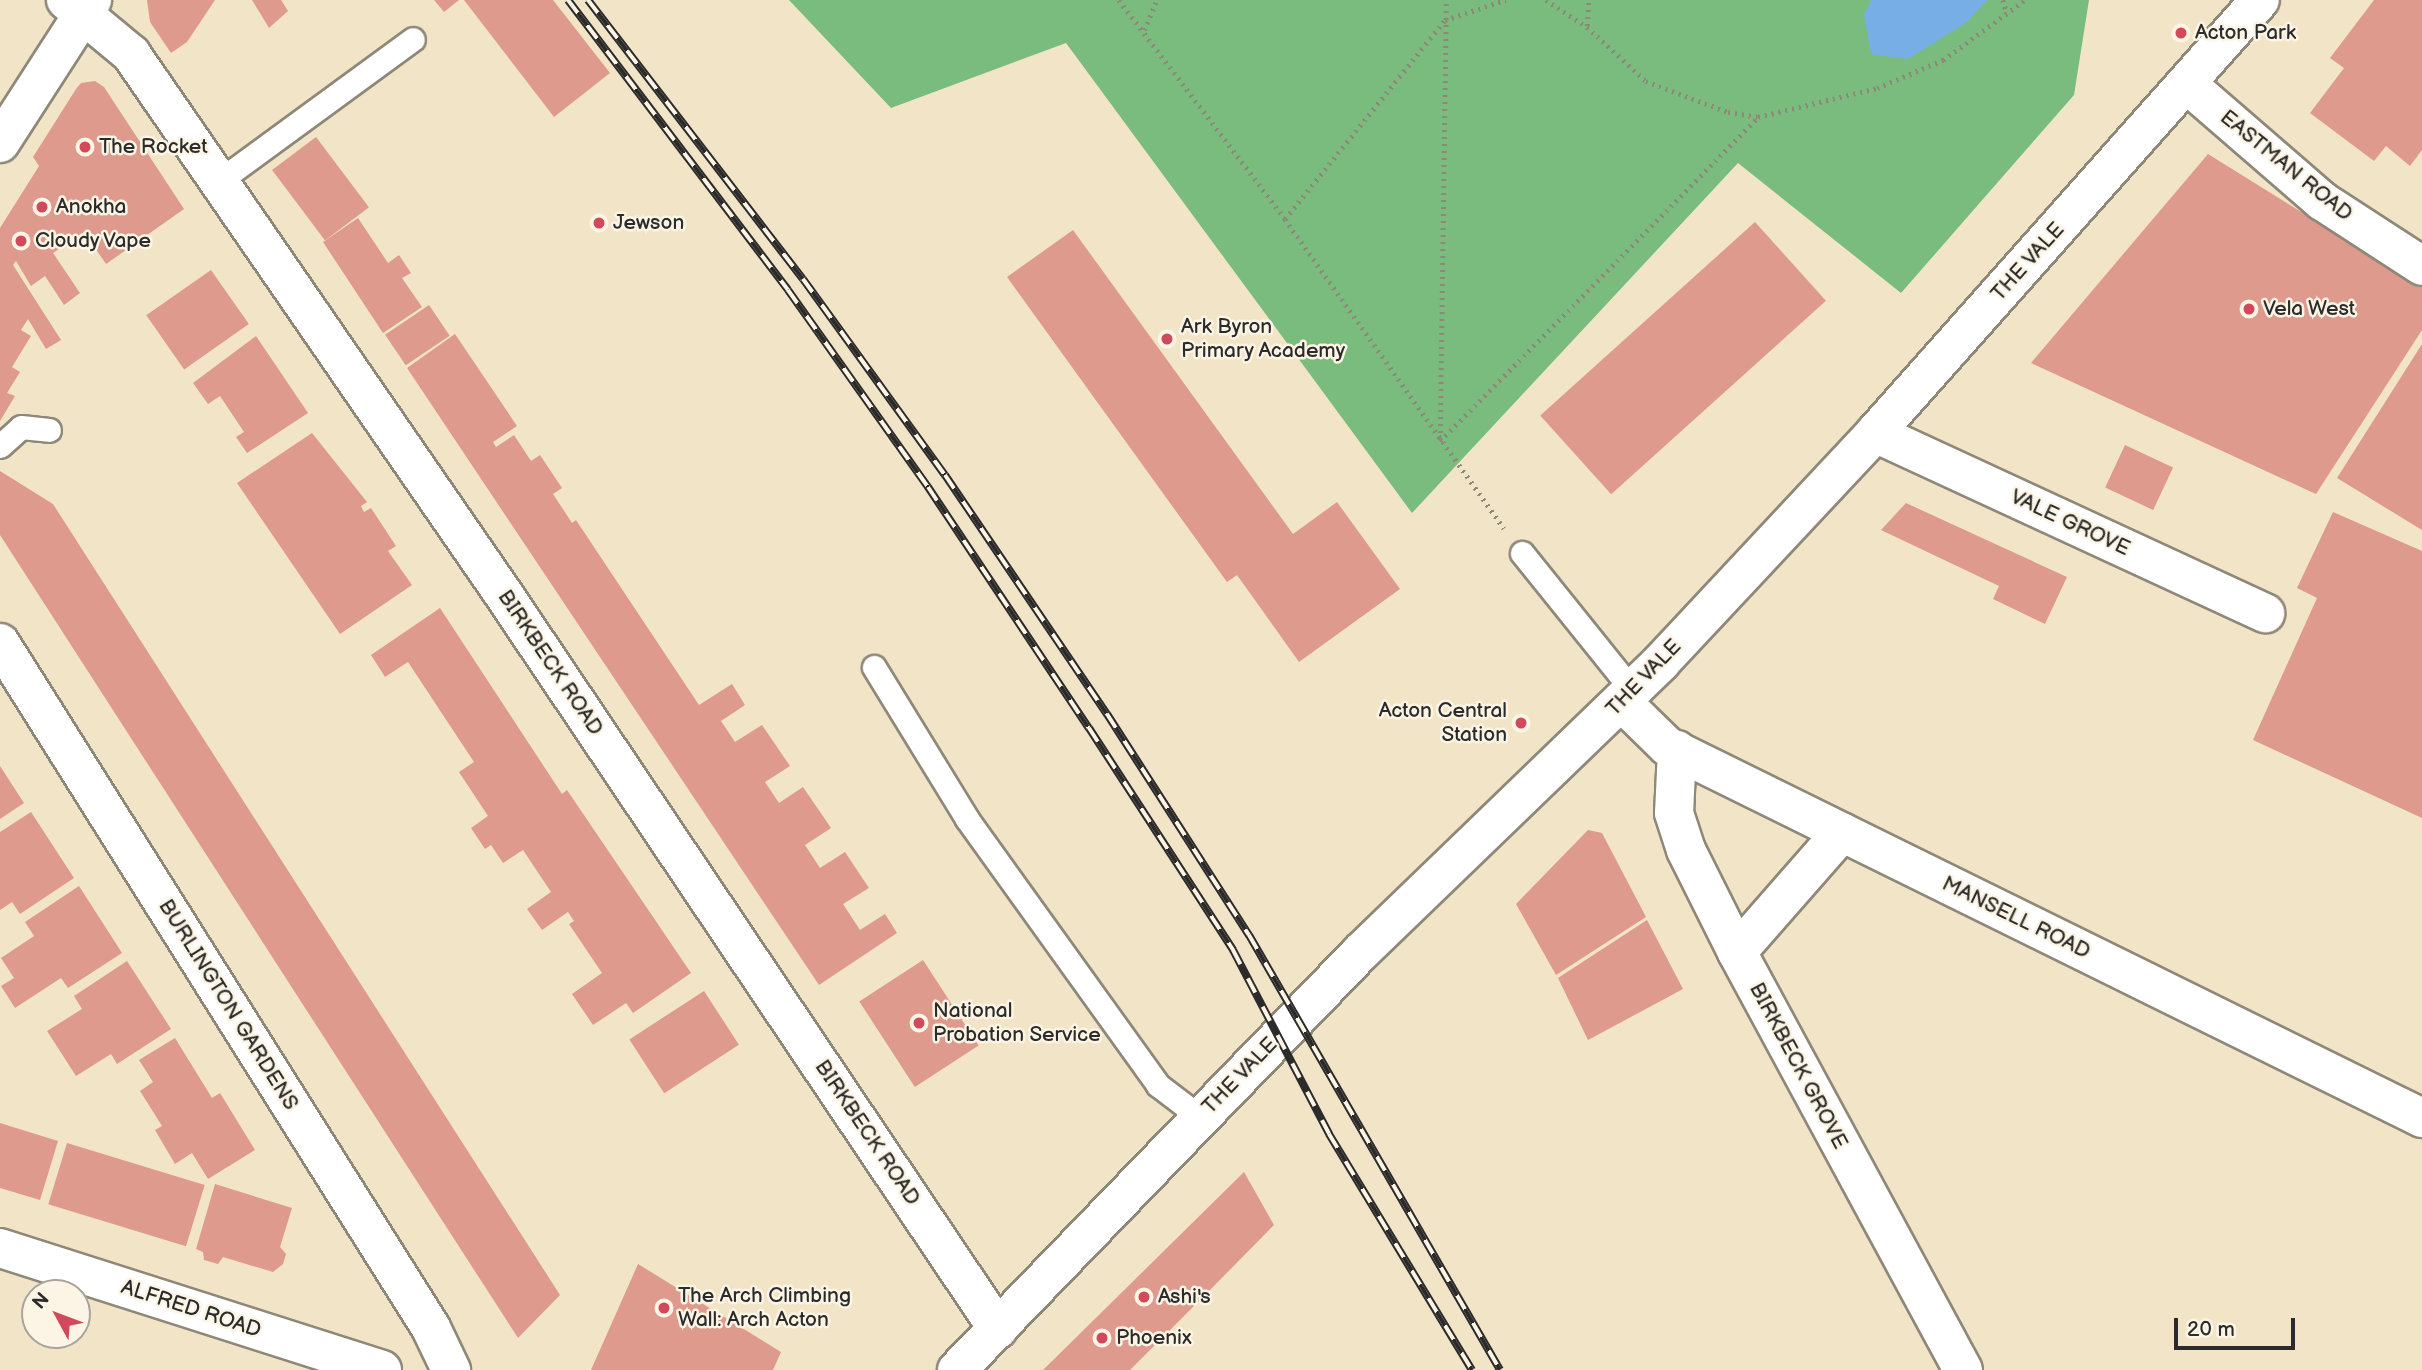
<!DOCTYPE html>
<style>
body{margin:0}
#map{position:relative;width:2422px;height:1370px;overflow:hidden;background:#f2e4c7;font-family:"Balsamiq Sans",sans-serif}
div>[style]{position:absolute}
.forest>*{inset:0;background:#7abc7e}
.water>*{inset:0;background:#77aee6}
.building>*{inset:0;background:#de9a8d;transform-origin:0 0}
.path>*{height:4.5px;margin-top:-2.25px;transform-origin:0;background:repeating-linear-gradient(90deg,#8e8879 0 2px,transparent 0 7px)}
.roads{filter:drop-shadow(2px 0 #8e8879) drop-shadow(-2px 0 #8e8879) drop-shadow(0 2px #8e8879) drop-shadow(0 -2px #8e8879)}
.service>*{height:23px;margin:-11.5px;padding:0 11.5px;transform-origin:11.5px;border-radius:11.5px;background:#fff}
.minor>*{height:38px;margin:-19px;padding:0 19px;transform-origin:19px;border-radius:19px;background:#fff}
.tertiary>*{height:38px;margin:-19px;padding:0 19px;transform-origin:19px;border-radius:19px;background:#fff}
.primary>*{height:38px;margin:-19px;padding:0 19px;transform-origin:19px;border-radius:19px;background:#fff}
.rail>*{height:8px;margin-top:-4px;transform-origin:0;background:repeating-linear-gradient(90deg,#fcf5e5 0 16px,#2b2b2b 0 32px);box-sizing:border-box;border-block:2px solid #2b2b2b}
.dots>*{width:19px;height:19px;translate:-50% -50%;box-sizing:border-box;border:4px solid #fcf5e5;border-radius:50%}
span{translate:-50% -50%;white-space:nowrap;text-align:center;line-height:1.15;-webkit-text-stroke:5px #fcf5e5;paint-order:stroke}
.poi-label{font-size:21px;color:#2b2b2b}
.left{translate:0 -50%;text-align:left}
.right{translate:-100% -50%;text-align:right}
.street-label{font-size:21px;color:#2b2b2b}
.north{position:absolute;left:21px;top:1279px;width:70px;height:70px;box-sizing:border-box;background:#fcf5e5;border:2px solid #a8a49b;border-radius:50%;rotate:311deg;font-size:19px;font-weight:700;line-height:28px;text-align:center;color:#2b2b2b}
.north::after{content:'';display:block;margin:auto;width:24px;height:32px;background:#d1495b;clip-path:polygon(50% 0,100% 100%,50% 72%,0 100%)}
.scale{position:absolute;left:2174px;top:1318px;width:121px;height:32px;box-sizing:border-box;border:4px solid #2b2b2b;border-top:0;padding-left:9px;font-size:21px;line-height:24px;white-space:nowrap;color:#2b2b2b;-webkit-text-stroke:5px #fcf5e5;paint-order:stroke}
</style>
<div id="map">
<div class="forest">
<i style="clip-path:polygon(789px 0,2089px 0,2074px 95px,1901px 293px,1738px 163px,1412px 513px,1066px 43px,891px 108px)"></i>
</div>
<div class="water">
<i style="clip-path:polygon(1871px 0,1987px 0,1967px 22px,1908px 59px,1871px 54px,1864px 15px)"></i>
</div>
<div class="building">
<i style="clip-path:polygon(147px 0,215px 0,187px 42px,171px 53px,150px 22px)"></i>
<i style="clip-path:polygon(252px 0,281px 0,288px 11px,269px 28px)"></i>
<i style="clip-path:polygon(434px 0,459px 0,444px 12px)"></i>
<i style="clip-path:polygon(464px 0,553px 0,610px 73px,554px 117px)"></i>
<i style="clip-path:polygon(2374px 0,2422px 0,2422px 150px,2410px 166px,2386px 146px,2374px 161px,2310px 113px,2344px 68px,2330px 58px)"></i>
<i style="clip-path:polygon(95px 81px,104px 87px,184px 209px,106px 264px,84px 232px,53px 253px,80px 293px,64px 305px,45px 276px,31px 286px,16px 261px,13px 265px,61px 340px,46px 349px,28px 319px,21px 330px,31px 336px,12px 367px,20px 372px,7px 393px,15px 396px,0 421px,0 228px,39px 166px,33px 157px,76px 89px,81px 83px)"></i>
<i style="left:316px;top:137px;width:88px;height:55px;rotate:53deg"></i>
<i style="clip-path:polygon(2208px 154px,2422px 287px,2422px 330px,2316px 494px,2031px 363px)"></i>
<i style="clip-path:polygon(358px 218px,388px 263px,399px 255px,411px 273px,402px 278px,422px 307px,383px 333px,323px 242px)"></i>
<i style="left:1755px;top:222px;width:106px;height:289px;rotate:48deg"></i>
<i style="clip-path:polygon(1073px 230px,1293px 534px,1337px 502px,1400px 589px,1299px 662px,1237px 575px,1227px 582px,1007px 277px)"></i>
<i style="left:211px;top:270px;width:66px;height:79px;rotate:55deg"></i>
<i style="left:429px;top:305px;width:37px;height:53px;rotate:56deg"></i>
<i style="clip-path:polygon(455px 334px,517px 426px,493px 442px,496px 447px,514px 435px,531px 461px,540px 455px,562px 488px,553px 494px,572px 523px,576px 520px,699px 705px,732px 684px,745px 705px,721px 721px,735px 742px,762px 725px,790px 766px,765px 782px,779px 803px,803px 787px,831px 828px,805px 845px,820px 868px,845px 852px,869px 888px,843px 904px,860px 930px,885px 914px,897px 933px,819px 985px,407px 368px)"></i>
<i style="clip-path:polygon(256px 336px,308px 413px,247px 453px,236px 437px,244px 432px,220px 396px,208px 404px,193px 383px)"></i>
<i style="clip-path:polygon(2422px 344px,2422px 530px,2337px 478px)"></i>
<i style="clip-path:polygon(312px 433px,367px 502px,361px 506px,364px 512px,371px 508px,396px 546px,388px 551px,412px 585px,340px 634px,237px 483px)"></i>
<i style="left:2125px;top:445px;width:53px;height:47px;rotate:25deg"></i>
<i style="clip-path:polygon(0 471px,53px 504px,560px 1295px,518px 1338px,0 535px)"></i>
<i style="clip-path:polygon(1906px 503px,2067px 577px,2045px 624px,1993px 599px,1999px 586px,1881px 530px)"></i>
<i style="clip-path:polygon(2333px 512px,2422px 551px,2422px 818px,2253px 740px,2317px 598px,2297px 588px)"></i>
<i style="clip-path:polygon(440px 608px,562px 794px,567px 790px,691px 973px,633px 1013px,626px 1003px,593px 1025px,572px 994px,602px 973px,569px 924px,574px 921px,568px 912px,542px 930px,527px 909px,551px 892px,523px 850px,503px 863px,491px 845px,485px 849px,471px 828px,488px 816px,459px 772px,474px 762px,408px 662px,385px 677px,371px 655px)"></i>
<i style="clip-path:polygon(0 766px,24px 803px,0 819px)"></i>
<i style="clip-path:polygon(31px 812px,74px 878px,20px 914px,12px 902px,0 910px,0 832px)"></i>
<i style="clip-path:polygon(1588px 830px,1602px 833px,1646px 917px,1556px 975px,1516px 904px)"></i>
<i style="clip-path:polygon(79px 886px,122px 953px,68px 988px,61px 978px,15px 1008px,1px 986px,14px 978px,1px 958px,34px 936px,25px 922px)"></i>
<i style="clip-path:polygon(1647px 920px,1683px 989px,1588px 1040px,1558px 978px)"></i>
<i style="left:923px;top:960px;width:102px;height:76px;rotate:57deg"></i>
<i style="clip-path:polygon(127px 961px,171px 1029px,117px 1064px,111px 1054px,76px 1076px,47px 1031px,82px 1009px,74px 996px)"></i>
<i style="left:704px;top:991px;width:64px;height:89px;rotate:57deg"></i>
<i style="clip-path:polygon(175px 1038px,212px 1098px,220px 1093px,255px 1150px,208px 1179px,192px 1153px,175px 1164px,155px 1130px,162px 1126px,140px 1091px,153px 1082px,139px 1060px)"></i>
<i style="clip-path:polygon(0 1123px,58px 1141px,40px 1200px,0 1188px)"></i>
<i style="left:67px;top:1143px;width:144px;height:64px;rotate:17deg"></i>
<i style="clip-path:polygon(1244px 1172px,1274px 1225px,1205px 1295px,1130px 1370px,1043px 1370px)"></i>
<i style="clip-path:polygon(215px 1184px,292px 1208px,280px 1247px,286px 1254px,283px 1264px,273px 1272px,223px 1257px,218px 1264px,204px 1260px,203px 1252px,196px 1249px)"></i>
<i style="clip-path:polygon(638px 1264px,781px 1352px,773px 1370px,591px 1370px)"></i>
</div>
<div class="path">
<i style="left:1119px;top:0;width:275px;rotate:52.8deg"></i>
<i style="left:1285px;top:219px;width:379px;rotate:54.7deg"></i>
<i style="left:1546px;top:0;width:49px;rotate:33.4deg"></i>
<i style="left:1587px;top:27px;width:80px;rotate:42.5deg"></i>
<i style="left:1646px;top:81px;width:88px;rotate:20.7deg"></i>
<i style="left:1728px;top:112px;width:30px;rotate:9deg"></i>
<i style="left:1758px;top:117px;width:122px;rotate:-13.7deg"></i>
<i style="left:1877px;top:88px;width:72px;rotate:-23deg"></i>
<i style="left:1943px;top:60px;width:102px;rotate:-36.2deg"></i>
<i style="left:2003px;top:0;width:14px;rotate:73deg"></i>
<i style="left:1587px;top:26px;width:26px;rotate:-86deg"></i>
<i style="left:1144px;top:30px;width:33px;rotate:-67deg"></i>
<i style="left:1285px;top:219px;width:255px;rotate:-51.2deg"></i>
<i style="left:1445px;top:20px;width:64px;rotate:-18.2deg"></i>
<i style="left:1440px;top:440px;width:440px;rotate:-89.2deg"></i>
<i style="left:1440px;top:441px;width:454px;rotate:-45.5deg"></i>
</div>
<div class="roads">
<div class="service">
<i style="left:219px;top:181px;width:240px;rotate:-36.2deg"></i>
<i style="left:0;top:446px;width:28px;rotate:-42deg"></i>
<i style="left:21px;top:427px;width:28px;rotate:6deg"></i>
<i style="left:1522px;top:553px;width:177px;rotate:51.2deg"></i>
<i style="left:874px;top:667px;width:178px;rotate:58.5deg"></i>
<i style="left:967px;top:819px;width:327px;rotate:54.3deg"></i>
<i style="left:1158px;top:1085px;width:53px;rotate:37.3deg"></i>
</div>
<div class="minor">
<i style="left:66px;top:0;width:85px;rotate:39.7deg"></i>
<i style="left:131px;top:54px;width:650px;rotate:55.41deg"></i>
<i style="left:500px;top:589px;width:892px;rotate:56.06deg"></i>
<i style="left:2187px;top:84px;width:179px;rotate:40.9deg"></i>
<i style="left:2322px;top:201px;width:119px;rotate:33deg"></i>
<i style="left:1875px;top:433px;width:430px;rotate:24.8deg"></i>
<i style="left:0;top:643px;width:809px;rotate:57.82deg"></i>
<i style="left:431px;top:1328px;width:47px;rotate:64.5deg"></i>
<i style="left:1622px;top:702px;width:63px;rotate:44.4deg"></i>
<i style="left:1667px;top:746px;width:842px;rotate:26.23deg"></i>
<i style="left:1677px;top:750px;width:63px;rotate:92.7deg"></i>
<i style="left:1674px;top:813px;width:39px;rotate:72deg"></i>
<i style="left:1686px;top:850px;width:114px;rotate:63.4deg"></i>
<i style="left:1737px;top:952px;width:475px;rotate:61.6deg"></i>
<i style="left:1737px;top:952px;width:159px;rotate:-48.8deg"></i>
<i style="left:0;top:1248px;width:401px;rotate:17.7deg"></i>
</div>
<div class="tertiary">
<i style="left:0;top:143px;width:170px;rotate:-57.2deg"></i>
</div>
<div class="primary">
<i style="left:957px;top:1370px;width:580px;rotate:-45.98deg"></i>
<i style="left:1360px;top:953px;width:419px;rotate:-44deg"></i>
<i style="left:1661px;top:662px;width:313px;rotate:-46.9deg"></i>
<i style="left:1875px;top:433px;width:579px;rotate:-48.36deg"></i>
</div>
</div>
<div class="rail">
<i style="left:568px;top:0;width:364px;rotate:52.8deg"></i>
<i style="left:788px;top:290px;width:242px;rotate:54.6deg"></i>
<i style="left:928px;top:487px;width:290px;rotate:56.3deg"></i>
<i style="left:1089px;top:728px;width:265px;rotate:57deg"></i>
<i style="left:1233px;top:950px;width:208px;rotate:62.4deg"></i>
<i style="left:1329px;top:1134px;width:276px;rotate:58.8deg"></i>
<i style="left:588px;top:0;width:352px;rotate:52.4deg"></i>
<i style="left:803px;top:279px;width:242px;rotate:54.1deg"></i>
<i style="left:945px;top:475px;width:289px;rotate:55.9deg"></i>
<i style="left:1107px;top:714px;width:263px;rotate:57.3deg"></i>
<i style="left:1249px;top:935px;width:502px;rotate:60.01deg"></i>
</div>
<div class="dots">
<i style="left:2181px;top:33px;background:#d1495b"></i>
<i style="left:85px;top:147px;background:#d1495b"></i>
<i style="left:42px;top:207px;background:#d1495b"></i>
<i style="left:599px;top:223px;background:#d1495b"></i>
<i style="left:21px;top:241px;background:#d1495b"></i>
<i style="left:2249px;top:309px;background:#d1495b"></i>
<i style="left:1167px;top:339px;background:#d1495b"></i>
<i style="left:1521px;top:723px;background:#d1495b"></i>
<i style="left:919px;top:1023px;background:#d1495b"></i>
<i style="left:1144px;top:1297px;background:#d1495b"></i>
<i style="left:664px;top:1308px;background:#d1495b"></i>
<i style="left:1102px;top:1338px;background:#d1495b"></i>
</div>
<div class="poi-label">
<span class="left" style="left:2195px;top:33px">Acton Park</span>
<span class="left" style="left:99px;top:147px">The Rocket</span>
<span class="left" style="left:56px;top:207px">Anokha</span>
<span class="left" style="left:613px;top:223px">Jewson</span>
<span class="left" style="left:35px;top:241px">Cloudy Vape</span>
<span class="left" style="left:2263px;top:309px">Vela West</span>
<span class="left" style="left:1181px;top:339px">Ark Byron<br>Primary Academy</span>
<span class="right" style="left:1507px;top:723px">Acton Central<br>Station</span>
<span class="left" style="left:933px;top:1023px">National<br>Probation Service</span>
<span class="left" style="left:678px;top:1308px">The Arch Climbing<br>Wall: Arch Acton</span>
<span class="left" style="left:1158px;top:1297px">Ashi's</span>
<span class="left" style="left:1116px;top:1338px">Phoenix</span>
</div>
<div class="street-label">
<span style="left:2286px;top:166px;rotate:39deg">EASTMAN ROAD</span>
<span style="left:2028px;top:262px;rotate:-48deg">THE VALE</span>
<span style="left:2070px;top:523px;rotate:25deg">VALE GROVE</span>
<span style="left:550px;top:663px;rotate:56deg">BIRKBECK ROAD</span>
<span style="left:1644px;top:678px;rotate:-46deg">THE VALE</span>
<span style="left:2016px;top:918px;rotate:26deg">MANSELL ROAD</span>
<span style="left:228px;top:1005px;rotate:58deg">BURLINGTON GARDENS</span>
<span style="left:1798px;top:1066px;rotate:62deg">BIRKBECK GROVE</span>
<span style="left:1240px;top:1076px;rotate:-46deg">THE VALE</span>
<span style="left:867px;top:1133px;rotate:56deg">BIRKBECK ROAD</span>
<span style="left:191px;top:1309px;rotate:18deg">ALFRED ROAD</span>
</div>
<div class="north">N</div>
<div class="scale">20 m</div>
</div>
